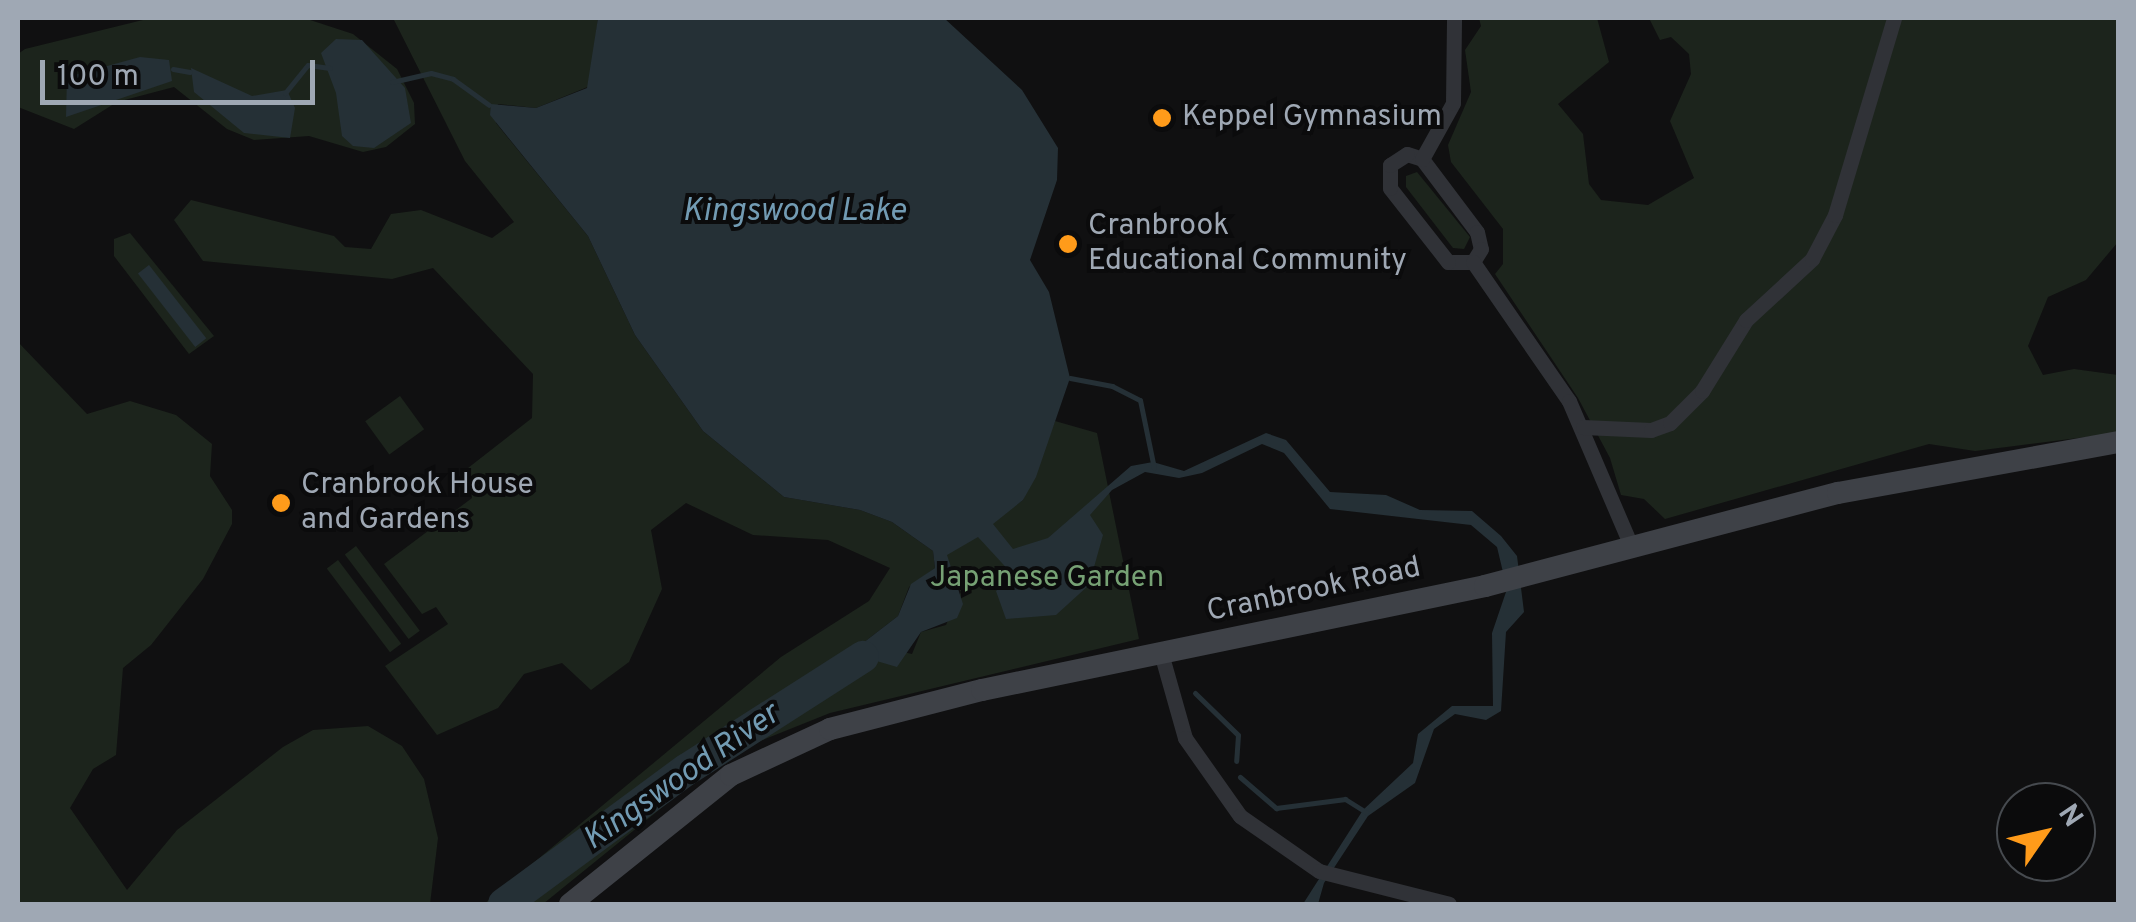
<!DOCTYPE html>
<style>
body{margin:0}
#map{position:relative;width:2136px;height:922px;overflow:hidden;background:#101011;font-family:Overpass,sans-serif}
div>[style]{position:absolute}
.green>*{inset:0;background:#1c241c;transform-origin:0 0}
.water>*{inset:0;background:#253036;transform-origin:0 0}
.stream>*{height:5px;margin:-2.5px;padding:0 2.5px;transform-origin:2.5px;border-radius:2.5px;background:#253036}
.river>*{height:32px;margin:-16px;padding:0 16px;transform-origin:16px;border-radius:16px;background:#253036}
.street>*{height:15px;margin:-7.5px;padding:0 7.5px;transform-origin:7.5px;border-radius:7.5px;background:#303237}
.secondary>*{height:22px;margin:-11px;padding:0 11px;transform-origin:11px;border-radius:11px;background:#3e4147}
.dots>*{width:28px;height:28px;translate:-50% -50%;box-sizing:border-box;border:5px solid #0b0b0c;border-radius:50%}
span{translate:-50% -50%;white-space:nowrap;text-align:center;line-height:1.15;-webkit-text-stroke:8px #0b0b0c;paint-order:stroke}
.poi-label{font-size:30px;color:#9fa8b4}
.left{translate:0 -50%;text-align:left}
.park-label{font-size:30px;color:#76a174}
.street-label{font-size:30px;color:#9fa8b4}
.water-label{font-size:32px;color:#729bb3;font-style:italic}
.frame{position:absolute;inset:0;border:20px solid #9fa8b4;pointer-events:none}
.north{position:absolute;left:1996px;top:782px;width:100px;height:100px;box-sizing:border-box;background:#0b0b0c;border:2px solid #464a4f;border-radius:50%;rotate:56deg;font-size:28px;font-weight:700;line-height:40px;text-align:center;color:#9fa8b4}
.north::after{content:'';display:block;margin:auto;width:35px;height:45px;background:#ff9b1a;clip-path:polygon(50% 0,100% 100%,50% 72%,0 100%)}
.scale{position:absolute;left:40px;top:60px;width:275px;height:45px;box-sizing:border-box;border:5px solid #9fa8b4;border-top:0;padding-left:12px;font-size:30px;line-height:35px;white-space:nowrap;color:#9fa8b4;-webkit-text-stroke:8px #0b0b0c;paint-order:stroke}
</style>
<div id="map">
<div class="green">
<i style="clip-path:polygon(151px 18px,304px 18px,353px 34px,397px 69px,414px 103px,415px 124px,386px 147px,363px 152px,309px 136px,254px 140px,227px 129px,174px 87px,117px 102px,74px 129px,18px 107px,18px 54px,25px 49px)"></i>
<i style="clip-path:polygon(393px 18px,598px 18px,590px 86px,536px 108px,498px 104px,496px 123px,588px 236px,635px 335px,703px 431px,784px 497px,860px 510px,892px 522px,933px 551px,935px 568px,909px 587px,898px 616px,863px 643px,912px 654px,921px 632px,946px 625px,961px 592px,947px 569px,947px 553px,1023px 500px,1055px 421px,1097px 433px,1139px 639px,830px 713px,728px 754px,543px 904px,484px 904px,781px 657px,869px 601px,890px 568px,828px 540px,753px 535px,686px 503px,651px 530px,662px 589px,629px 662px,591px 690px,562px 663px,524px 674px,498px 708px,437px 735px,385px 666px,448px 624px,436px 607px,422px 614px,384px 564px,472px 498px,468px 468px,532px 418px,533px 374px,433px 268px,392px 279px,203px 261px,174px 220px,191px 200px,334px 236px,345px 247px,371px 249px,391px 214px,421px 210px,492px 238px,514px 222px,465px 161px)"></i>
<i style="clip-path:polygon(1479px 18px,1597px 18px,1609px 62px,1558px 104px,1583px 134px,1589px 184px,1601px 200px,1648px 205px,1694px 178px,1670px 121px,1691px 74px,1689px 54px,1671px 37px,1660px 40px,1649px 18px,2118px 18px,2118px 242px,2086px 280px,2048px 297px,2028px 346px,2043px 375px,2074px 369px,2118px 375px,2118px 433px,1975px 451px,1929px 444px,1665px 519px,1644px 499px,1621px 495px,1610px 458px,1578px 398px,1495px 274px,1503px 264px,1503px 229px,1451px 162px,1448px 145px,1471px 92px,1465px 50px,1481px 26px)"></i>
<i style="clip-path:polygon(1417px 172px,1470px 237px,1464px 249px,1453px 248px,1406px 187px,1406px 176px)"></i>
<i style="clip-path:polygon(130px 233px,214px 336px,189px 354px,114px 256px,114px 239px)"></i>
<i style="clip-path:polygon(18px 342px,87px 414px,130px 401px,176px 415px,212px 444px,210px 476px,232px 510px,232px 524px,203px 579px,151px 645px,123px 668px,116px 755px,93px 769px,70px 808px,127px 890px,177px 830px,283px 747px,313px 730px,368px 726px,402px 746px,424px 779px,438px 838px,430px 904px,18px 904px)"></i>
<i style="left:400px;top:396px;width:41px;height:43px;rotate:54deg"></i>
<i style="left:356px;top:546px;width:106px;height:14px;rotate:53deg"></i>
<i style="left:338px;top:560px;width:105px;height:14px;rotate:53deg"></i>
</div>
<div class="water">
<i style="clip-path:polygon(598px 18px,944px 18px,1022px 90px,1058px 148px,1057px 180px,1030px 260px,1049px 292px,1070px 378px,1036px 477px,1023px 500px,993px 524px,1013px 549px,1048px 538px,1131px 466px,1153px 462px,1184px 471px,1266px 433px,1286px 440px,1330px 492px,1386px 495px,1420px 510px,1472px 511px,1501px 536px,1517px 556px,1524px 612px,1506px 632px,1501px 711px,1486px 720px,1455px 714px,1434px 729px,1415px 783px,1368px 816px,1324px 883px,1318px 904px,1303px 904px,1363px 810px,1413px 763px,1418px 734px,1452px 706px,1493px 706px,1492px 633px,1507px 589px,1497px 547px,1471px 525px,1330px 509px,1284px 453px,1262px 444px,1202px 473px,1179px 478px,1145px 472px,1112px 490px,1090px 515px,1103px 535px,1089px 585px,1056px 615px,1006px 619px,996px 591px,1013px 575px,978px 537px,947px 555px,963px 604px,957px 618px,921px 632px,897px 667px,863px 657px,863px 643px,898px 616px,911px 584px,935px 568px,933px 551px,892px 522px,860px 510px,784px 497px,703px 431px,635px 335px,588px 236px,490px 115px,491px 104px,536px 108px,587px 88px)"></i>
<i style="clip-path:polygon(336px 39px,362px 40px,405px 88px,411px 123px,374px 148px,353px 146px,342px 136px,336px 93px,321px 53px)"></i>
<i style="clip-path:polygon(140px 57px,169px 60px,172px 81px,66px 117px,67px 77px)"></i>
<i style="clip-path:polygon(191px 68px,252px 96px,287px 90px,295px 108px,290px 138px,244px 133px,194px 92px)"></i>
<i style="left:149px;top:265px;width:93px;height:14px;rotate:52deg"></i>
</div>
<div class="stream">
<i style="left:173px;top:69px;width:17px;rotate:10deg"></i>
<i style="left:392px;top:82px;width:40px;rotate:-13deg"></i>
<i style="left:431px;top:73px;width:23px;rotate:15deg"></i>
<i style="left:453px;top:79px;width:44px;rotate:35.8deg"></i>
<i style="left:285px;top:93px;width:36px;rotate:-51deg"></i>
<i style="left:308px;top:65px;width:22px;rotate:8deg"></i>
<i style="left:1070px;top:378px;width:43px;rotate:10.8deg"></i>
<i style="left:1112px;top:386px;width:31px;rotate:27deg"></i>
<i style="left:1140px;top:400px;width:69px;rotate:78.4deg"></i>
<i style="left:1195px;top:693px;width:60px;rotate:44.3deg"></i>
<i style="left:1238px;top:735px;width:26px;rotate:94deg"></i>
<i style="left:1240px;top:777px;width:48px;rotate:40.7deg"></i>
<i style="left:1276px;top:808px;width:70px;rotate:-7.4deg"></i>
<i style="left:1345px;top:799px;width:25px;rotate:32deg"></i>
</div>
<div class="river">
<i style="left:504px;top:904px;width:226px;rotate:-36.4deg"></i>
<i style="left:686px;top:770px;width:210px;rotate:-32.6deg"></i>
</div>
<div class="street">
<i style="left:1407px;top:154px;width:16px;rotate:18deg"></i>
<i style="left:1422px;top:159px;width:91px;rotate:53deg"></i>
<i style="left:1477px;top:232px;width:17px;rotate:77deg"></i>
<i style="left:1481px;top:249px;width:15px;rotate:122deg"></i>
<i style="left:1473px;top:262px;width:25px;rotate:180deg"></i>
<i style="left:1448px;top:262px;width:94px;rotate:-128.1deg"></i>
<i style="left:1390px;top:188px;width:23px;rotate:-90deg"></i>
<i style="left:1390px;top:165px;width:20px;rotate:-33deg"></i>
<i style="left:1422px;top:159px;width:64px;rotate:-61deg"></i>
<i style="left:1453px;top:103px;width:85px;rotate:-89.3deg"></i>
<i style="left:1473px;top:262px;width:169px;rotate:55.4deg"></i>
<i style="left:1569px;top:401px;width:158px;rotate:66.8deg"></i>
<i style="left:1583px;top:427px;width:68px;rotate:2.5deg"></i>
<i style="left:1651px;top:430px;width:20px;rotate:-20deg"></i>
<i style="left:1670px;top:423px;width:45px;rotate:-45deg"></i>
<i style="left:1702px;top:391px;width:84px;rotate:-58.2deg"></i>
<i style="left:1746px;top:320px;width:90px;rotate:-42.7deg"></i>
<i style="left:1812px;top:259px;width:50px;rotate:-62.4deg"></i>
<i style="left:1835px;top:215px;width:206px;rotate:-73.3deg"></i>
<i style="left:1161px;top:653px;width:88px;rotate:74.2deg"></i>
<i style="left:1185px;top:738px;width:95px;rotate:54.8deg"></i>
<i style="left:1240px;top:816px;width:96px;rotate:34.8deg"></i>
<i style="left:1319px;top:871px;width:134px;rotate:14.2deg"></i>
</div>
<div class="secondary">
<i style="left:570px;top:904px;width:206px;rotate:-38.7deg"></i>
<i style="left:731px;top:775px;width:109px;rotate:-24.9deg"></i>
<i style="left:830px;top:729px;width:157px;rotate:-14.4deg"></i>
<i style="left:982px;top:690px;width:514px;rotate:-11.68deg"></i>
<i style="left:1485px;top:586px;width:365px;rotate:-14.8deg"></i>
<i style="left:1838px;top:493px;width:285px;rotate:-10.3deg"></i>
</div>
<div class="dots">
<i style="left:1162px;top:118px;background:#ff9b1a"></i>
<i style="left:1068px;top:244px;background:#ff9b1a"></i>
<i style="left:281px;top:503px;background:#ff9b1a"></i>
</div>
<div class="poi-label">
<span class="left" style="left:1182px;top:118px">Keppel Gymnasium</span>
<span class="left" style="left:1088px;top:244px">Cranbrook<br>Educational Community</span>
<span class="left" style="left:301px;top:503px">Cranbrook House<br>and Gardens</span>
</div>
<div class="park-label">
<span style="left:1047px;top:579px">Japanese Garden</span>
</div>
<div class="street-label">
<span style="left:1314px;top:591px;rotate:-12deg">Cranbrook Road</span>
</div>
<div class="water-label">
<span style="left:794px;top:212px">Kingswood Lake</span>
<span style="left:682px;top:778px;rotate:-35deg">Kingswood River</span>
</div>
<div class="frame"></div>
<div class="north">N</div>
<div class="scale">100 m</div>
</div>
